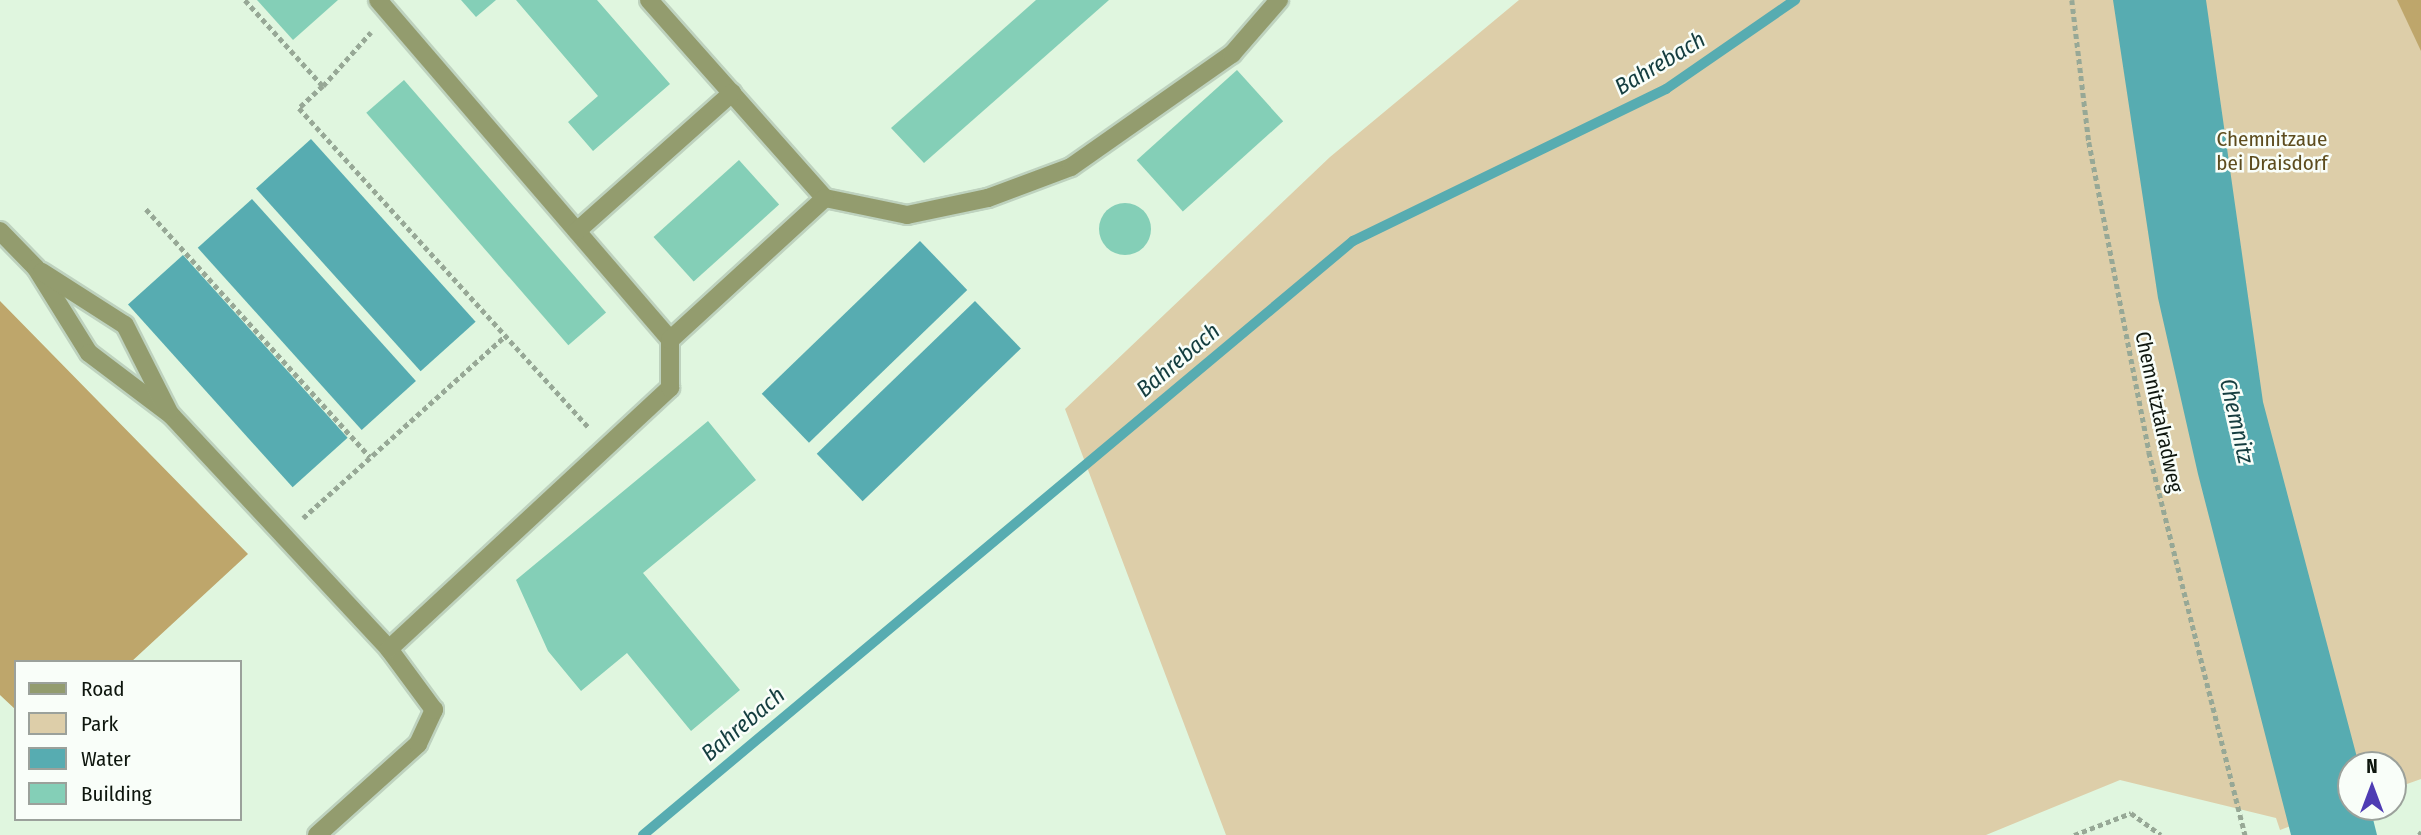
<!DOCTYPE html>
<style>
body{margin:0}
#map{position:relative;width:2421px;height:835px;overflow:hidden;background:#e0f6df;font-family:"Fira Sans Condensed",sans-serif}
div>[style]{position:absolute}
.green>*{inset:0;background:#ddcea9}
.forest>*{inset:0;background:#bea66b}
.water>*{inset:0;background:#57acb1;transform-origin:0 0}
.stream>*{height:10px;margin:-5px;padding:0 5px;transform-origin:5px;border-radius:5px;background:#57acb1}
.building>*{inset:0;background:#84cfb7;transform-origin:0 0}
.round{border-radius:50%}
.path>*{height:4.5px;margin-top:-2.25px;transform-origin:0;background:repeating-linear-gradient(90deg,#97a896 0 5px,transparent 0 8.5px)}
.roads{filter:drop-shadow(2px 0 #bed2be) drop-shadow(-2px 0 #bed2be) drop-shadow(0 2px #bed2be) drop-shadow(0 -2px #bed2be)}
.minor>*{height:18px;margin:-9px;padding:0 9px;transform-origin:9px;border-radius:9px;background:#939c6e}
span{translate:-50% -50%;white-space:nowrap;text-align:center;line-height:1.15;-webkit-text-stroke:5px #f9fef9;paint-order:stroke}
.park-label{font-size:21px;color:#5d4c1e}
.street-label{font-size:21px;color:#0e160e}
.water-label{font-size:23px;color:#143d3f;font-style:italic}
.legend{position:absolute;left:14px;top:660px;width:228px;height:161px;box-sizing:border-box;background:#f9fef9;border:2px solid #9ba19b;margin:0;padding:9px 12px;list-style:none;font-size:21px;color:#0e160e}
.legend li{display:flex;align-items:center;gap:14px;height:35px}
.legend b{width:35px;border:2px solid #9ba19b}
.north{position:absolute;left:2337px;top:751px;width:70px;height:70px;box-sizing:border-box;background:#f9fef9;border:2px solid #9ba19b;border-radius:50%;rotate:0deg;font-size:19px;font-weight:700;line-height:28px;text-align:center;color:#0e160e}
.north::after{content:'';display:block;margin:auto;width:24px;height:32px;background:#4e3cb3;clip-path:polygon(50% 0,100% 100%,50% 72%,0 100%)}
</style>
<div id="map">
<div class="green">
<i style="clip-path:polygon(1519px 0,2421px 0,2421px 779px,2393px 789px,2393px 765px,2351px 765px,2351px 804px,2280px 830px,2276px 818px,2120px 780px,1986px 835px,1226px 835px,1065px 409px,1330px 157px)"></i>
</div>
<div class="forest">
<i style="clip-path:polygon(2397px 0,2421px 0,2421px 51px)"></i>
<i style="clip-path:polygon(0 301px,248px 554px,131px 662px,16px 662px,16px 710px,0 695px)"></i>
</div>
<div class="water">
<i style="clip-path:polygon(2113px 0,2206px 0,2263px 402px,2359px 765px,2351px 765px,2351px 807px,2370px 807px,2377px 835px,2291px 835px,2198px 474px,2158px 298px)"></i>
<i style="left:311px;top:139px;width:246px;height:74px;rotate:48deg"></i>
<i style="left:252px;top:199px;width:245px;height:73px;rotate:48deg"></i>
<i style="left:920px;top:241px;width:68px;height:220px;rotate:46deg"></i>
<i style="left:183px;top:255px;width:246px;height:74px;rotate:48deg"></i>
<i style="left:975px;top:301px;width:66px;height:220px;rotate:46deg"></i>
</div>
<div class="stream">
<i style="left:643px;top:835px;width:926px;rotate:-39.92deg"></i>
<i style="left:1353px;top:241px;width:348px;rotate:-25.9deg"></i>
<i style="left:1666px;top:89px;width:157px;rotate:-34.6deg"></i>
</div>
<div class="building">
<i style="clip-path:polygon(257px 0,338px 0,293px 40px)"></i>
<i style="clip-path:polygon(461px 0,496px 0,476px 17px)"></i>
<i style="clip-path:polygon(516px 0,597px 0,670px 84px,593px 151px,568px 122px,598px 96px)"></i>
<i style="clip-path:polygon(1036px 0,1109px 0,924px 163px,891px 128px)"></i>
<i style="left:1237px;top:70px;width:69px;height:135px;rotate:48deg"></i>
<i style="left:404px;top:80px;width:308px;height:50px;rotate:49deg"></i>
<i style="left:739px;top:160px;width:60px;height:115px;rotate:48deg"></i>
<i class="round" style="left:1099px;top:203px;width:52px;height:52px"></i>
<i style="clip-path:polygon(708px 421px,756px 480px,643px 573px,740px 690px,691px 731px,627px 653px,581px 691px,548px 651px,516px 580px)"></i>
</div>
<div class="path">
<i style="left:245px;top:0;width:116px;rotate:47.8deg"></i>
<i style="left:323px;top:86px;width:72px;rotate:-48.4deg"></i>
<i style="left:2072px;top:0;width:143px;rotate:83.2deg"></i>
<i style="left:2089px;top:142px;width:316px;rotate:79deg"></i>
<i style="left:2149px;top:452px;width:395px;rotate:75.9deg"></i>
<i style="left:323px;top:86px;width:33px;rotate:137deg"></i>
<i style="left:299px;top:108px;width:432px;rotate:47.8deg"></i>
<i style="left:146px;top:209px;width:334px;rotate:47.9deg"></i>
<i style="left:303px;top:518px;width:272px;rotate:-42deg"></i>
<i style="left:2074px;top:835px;width:61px;rotate:-21.1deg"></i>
<i style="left:2131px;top:813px;width:37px;rotate:36deg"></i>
<i style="left:2419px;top:835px;width:4px;rotate:-56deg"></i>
</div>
<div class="roads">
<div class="minor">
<i style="left:378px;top:0;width:448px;rotate:49.3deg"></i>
<i style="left:649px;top:0;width:265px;rotate:48.4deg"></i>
<i style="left:825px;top:198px;width:84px;rotate:11.7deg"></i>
<i style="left:907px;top:215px;width:83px;rotate:-11.9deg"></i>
<i style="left:988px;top:198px;width:89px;rotate:-20.5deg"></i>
<i style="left:1071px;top:167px;width:197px;rotate:-35.1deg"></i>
<i style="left:1232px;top:54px;width:72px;rotate:-49deg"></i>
<i style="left:0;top:231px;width:52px;rotate:45.8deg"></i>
<i style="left:36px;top:268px;width:100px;rotate:58.1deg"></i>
<i style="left:89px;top:353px;width:103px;rotate:37.1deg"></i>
<i style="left:171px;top:415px;width:320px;rotate:47deg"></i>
<i style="left:577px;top:231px;width:208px;rotate:-41.7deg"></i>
<i style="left:42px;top:272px;width:98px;rotate:32.6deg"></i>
<i style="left:125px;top:325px;width:97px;rotate:63.2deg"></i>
<i style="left:317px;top:835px;width:136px;rotate:-42deg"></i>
<i style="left:418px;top:744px;width:38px;rotate:-65deg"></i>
<i style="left:434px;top:710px;width:76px;rotate:-126.4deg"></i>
<i style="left:389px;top:649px;width:384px;rotate:-42.9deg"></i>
<i style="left:670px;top:388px;width:48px;rotate:-90deg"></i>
<i style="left:670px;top:340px;width:210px;rotate:-42.5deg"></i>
</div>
</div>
<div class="park-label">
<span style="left:2272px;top:151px">Chemnitzaue<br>bei Draisdorf</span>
</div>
<div class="street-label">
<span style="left:2159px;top:412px;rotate:78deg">Chemnitztalradweg</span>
</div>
<div class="water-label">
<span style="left:1660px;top:63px;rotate:-31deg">Bahrebach</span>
<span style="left:1178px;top:360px;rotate:-40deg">Bahrebach</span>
<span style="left:2237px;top:421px;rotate:77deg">Chemnitz</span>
<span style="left:743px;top:724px;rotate:-40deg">Bahrebach</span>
</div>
<ul class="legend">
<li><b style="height:9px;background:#939c6e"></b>Road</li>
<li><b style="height:19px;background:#ddcea9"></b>Park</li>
<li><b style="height:19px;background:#57acb1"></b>Water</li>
<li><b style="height:19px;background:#84cfb7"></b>Building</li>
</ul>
<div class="north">N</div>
</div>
